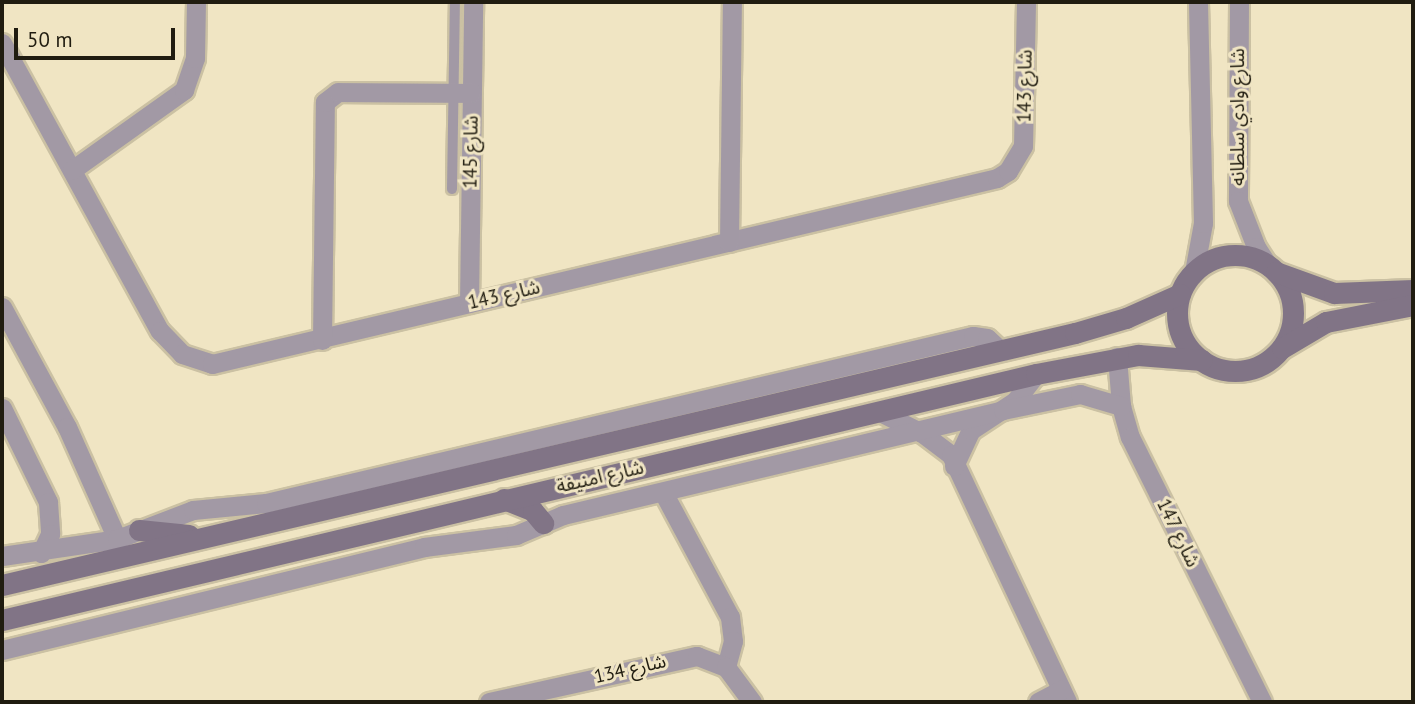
<!DOCTYPE html>
<meta charset="utf-8">
<style>
body{margin:0}
#map{position:relative;width:1415px;height:704px;overflow:hidden;background:#f0e5c3;font-family:"PT Sans","Noto Sans Arabic",sans-serif}
div>[style]{position:absolute}
.roads{filter:drop-shadow(2px 0 #cbc1a3) drop-shadow(-2px 0 #cbc1a3) drop-shadow(0 2px #cbc1a3) drop-shadow(0 -2px #cbc1a3)}
.lane>*{height:10px;margin:-5px;padding:0 5px;transform-origin:5px;border-radius:5px;background:#a299a5}
.street>*{height:19px;margin:-9.5px;padding:0 9.5px;transform-origin:9.5px;border-radius:9.5px;background:#a299a5}
.secondary>*{height:21px;margin:-10.5px;padding:0 10.5px;transform-origin:10.5px;border-radius:10.5px;background:#817486}
.secondary>.ring{margin:-10.5px;padding:0;box-sizing:content-box;background:none;border:21px solid #817486;border-radius:50%}
span{translate:-50% -50%;white-space:nowrap;text-align:center;line-height:1.15;-webkit-text-stroke:6px #f0e5c3;paint-order:stroke}
.street-label{font-size:19px;color:#201c10}
.frame{position:absolute;inset:0;border:4px solid #201c10;pointer-events:none}
.scale{position:absolute;left:14px;top:28px;width:161px;height:32px;box-sizing:border-box;border:4px solid #201c10;border-top:0;padding-left:9px;font-size:21px;line-height:24px;white-space:nowrap;color:#201c10;-webkit-text-stroke:5px #f0e5c3;paint-order:stroke}
</style>
<div id="map">
<div class="roads">
<div class="lane">
<i style="left:452px;top:189px;width:187px;rotate:-89.1deg"></i>
</div>
<div class="street">
<i style="left:1239px;top:2px;width:199px;rotate:90.3deg"></i>
<i style="left:1238px;top:201px;width:49px;rotate:68.6deg"></i>
<i style="left:1256px;top:247px;width:24px;rotate:57deg"></i>
<i style="left:2px;top:43px;width:328px;rotate:61.3deg"></i>
<i style="left:160px;top:331px;width:32px;rotate:46deg"></i>
<i style="left:182px;top:354px;width:32px;rotate:18deg"></i>
<i style="left:212px;top:364px;width:807px;rotate:-13.33deg"></i>
<i style="left:997px;top:178px;width:13px;rotate:-32deg"></i>
<i style="left:1008px;top:171px;width:29px;rotate:-59deg"></i>
<i style="left:1023px;top:146px;width:144px;rotate:-88.8deg"></i>
<i style="left:72px;top:170px;width:138px;rotate:-35.5deg"></i>
<i style="left:184px;top:90px;width:34px;rotate:-71deg"></i>
<i style="left:195px;top:58px;width:56px;rotate:-89deg"></i>
<i style="left:729px;top:242px;width:240px;rotate:-89.3deg"></i>
<i style="left:1194px;top:272px;width:50px;rotate:-79.6deg"></i>
<i style="left:1203px;top:223px;width:221px;rotate:-91.3deg"></i>
<i style="left:469px;top:303px;width:301px;rotate:-89.2deg"></i>
<i style="left:2px;top:307px;width:136px;rotate:61.6deg"></i>
<i style="left:67px;top:427px;width:123px;rotate:65.9deg"></i>
<i style="left:322px;top:340px;width:238px;rotate:-89.3deg"></i>
<i style="left:325px;top:102px;width:16px;rotate:-38deg"></i>
<i style="left:338px;top:92px;width:133px;rotate:0.4deg"></i>
<i style="left:1117px;top:357px;width:49px;rotate:85.3deg"></i>
<i style="left:1121px;top:406px;width:32px;rotate:74deg"></i>
<i style="left:1130px;top:437px;width:296px;rotate:63.5deg"></i>
<i style="left:2px;top:408px;width:105px;rotate:63.9deg"></i>
<i style="left:48px;top:502px;width:32px;rotate:86deg"></i>
<i style="left:50px;top:534px;width:21px;rotate:115deg"></i>
<i style="left:878px;top:411px;width:49px;rotate:26.6deg"></i>
<i style="left:922px;top:433px;width:36px;rotate:37deg"></i>
<i style="left:951px;top:455px;width:273px;rotate:64.8deg"></i>
<i style="left:954px;top:466px;width:40px;rotate:-65deg"></i>
<i style="left:971px;top:430px;width:53px;rotate:-33.4deg"></i>
<i style="left:1015px;top:401px;width:34px;rotate:-52deg"></i>
<i style="left:663px;top:492px;width:142px;rotate:61.8deg"></i>
<i style="left:730px;top:617px;width:24px;rotate:83deg"></i>
<i style="left:733px;top:641px;width:27px;rotate:105deg"></i>
<i style="left:2px;top:556px;width:116px;rotate:-8.4deg"></i>
<i style="left:117px;top:539px;width:81px;rotate:-20.9deg"></i>
<i style="left:193px;top:510px;width:73px;rotate:-5.5deg"></i>
<i style="left:266px;top:503px;width:726px;rotate:-13.29deg"></i>
<i style="left:973px;top:336px;width:14px;rotate:8deg"></i>
<i style="left:987px;top:338px;width:18px;rotate:43deg"></i>
<i style="left:2px;top:650px;width:434px;rotate:-13.7deg"></i>
<i style="left:424px;top:547px;width:93px;rotate:-7.4deg"></i>
<i style="left:516px;top:535px;width:51px;rotate:-23.1deg"></i>
<i style="left:563px;top:515px;width:452px;rotate:-13.4deg"></i>
<i style="left:1003px;top:410px;width:79px;rotate:-11.7deg"></i>
<i style="left:1080px;top:394px;width:43px;rotate:16.3deg"></i>
<i style="left:489px;top:702px;width:213px;rotate:-12.5deg"></i>
<i style="left:697px;top:656px;width:31px;rotate:21deg"></i>
<i style="left:726px;top:667px;width:44px;rotate:53.4deg"></i>
<i style="left:1038px;top:702px;width:26px;rotate:-28deg"></i>
</div>
<div class="secondary">
<i class="ring" style="left:1177px;top:255px;width:95px;height:95px"></i>
<i style="left:1276px;top:272px;width:62px;rotate:19.9deg"></i>
<i style="left:1334px;top:293px;width:79px;rotate:-2.2deg"></i>
<i style="left:1282px;top:348px;width:51px;rotate:-30.6deg"></i>
<i style="left:1326px;top:322px;width:89px;rotate:-11.1deg"></i>
<i style="left:504px;top:499px;width:31px;rotate:22deg"></i>
<i style="left:533px;top:511px;width:16px;rotate:50deg"></i>
<i style="left:139px;top:530px;width:50px;rotate:5.7deg"></i>
<i style="left:2px;top:585px;width:1102px;rotate:-13.22deg"></i>
<i style="left:1075px;top:333px;width:53px;rotate:-16.4deg"></i>
<i style="left:1126px;top:318px;width:59px;rotate:-24deg"></i>
<i style="left:2px;top:620px;width:1063px;rotate:-13.38deg"></i>
<i style="left:1036px;top:374px;width:104px;rotate:-10.6deg"></i>
<i style="left:1138px;top:355px;width:64px;rotate:4.5deg"></i>
</div>
</div>
<div class="street-label">
<span style="left:1025px;top:86px;rotate:-89deg">شارع 143</span>
<span style="left:1238px;top:117px;rotate:-90deg">شارع وادي سلطانه</span>
<span style="left:471px;top:152px;rotate:-89deg">شارع 145</span>
<span style="left:504px;top:295px;rotate:-13deg">شارع 143</span>
<span style="left:600px;top:477px;rotate:-13deg">شارع امنيفة</span>
<span style="left:1178px;top:533px;rotate:64deg">شارع 147</span>
<span style="left:630px;top:669px;rotate:-13deg">شارع 134</span>
</div>
<div class="frame"></div>
<div class="scale">50 m</div>
</div>
